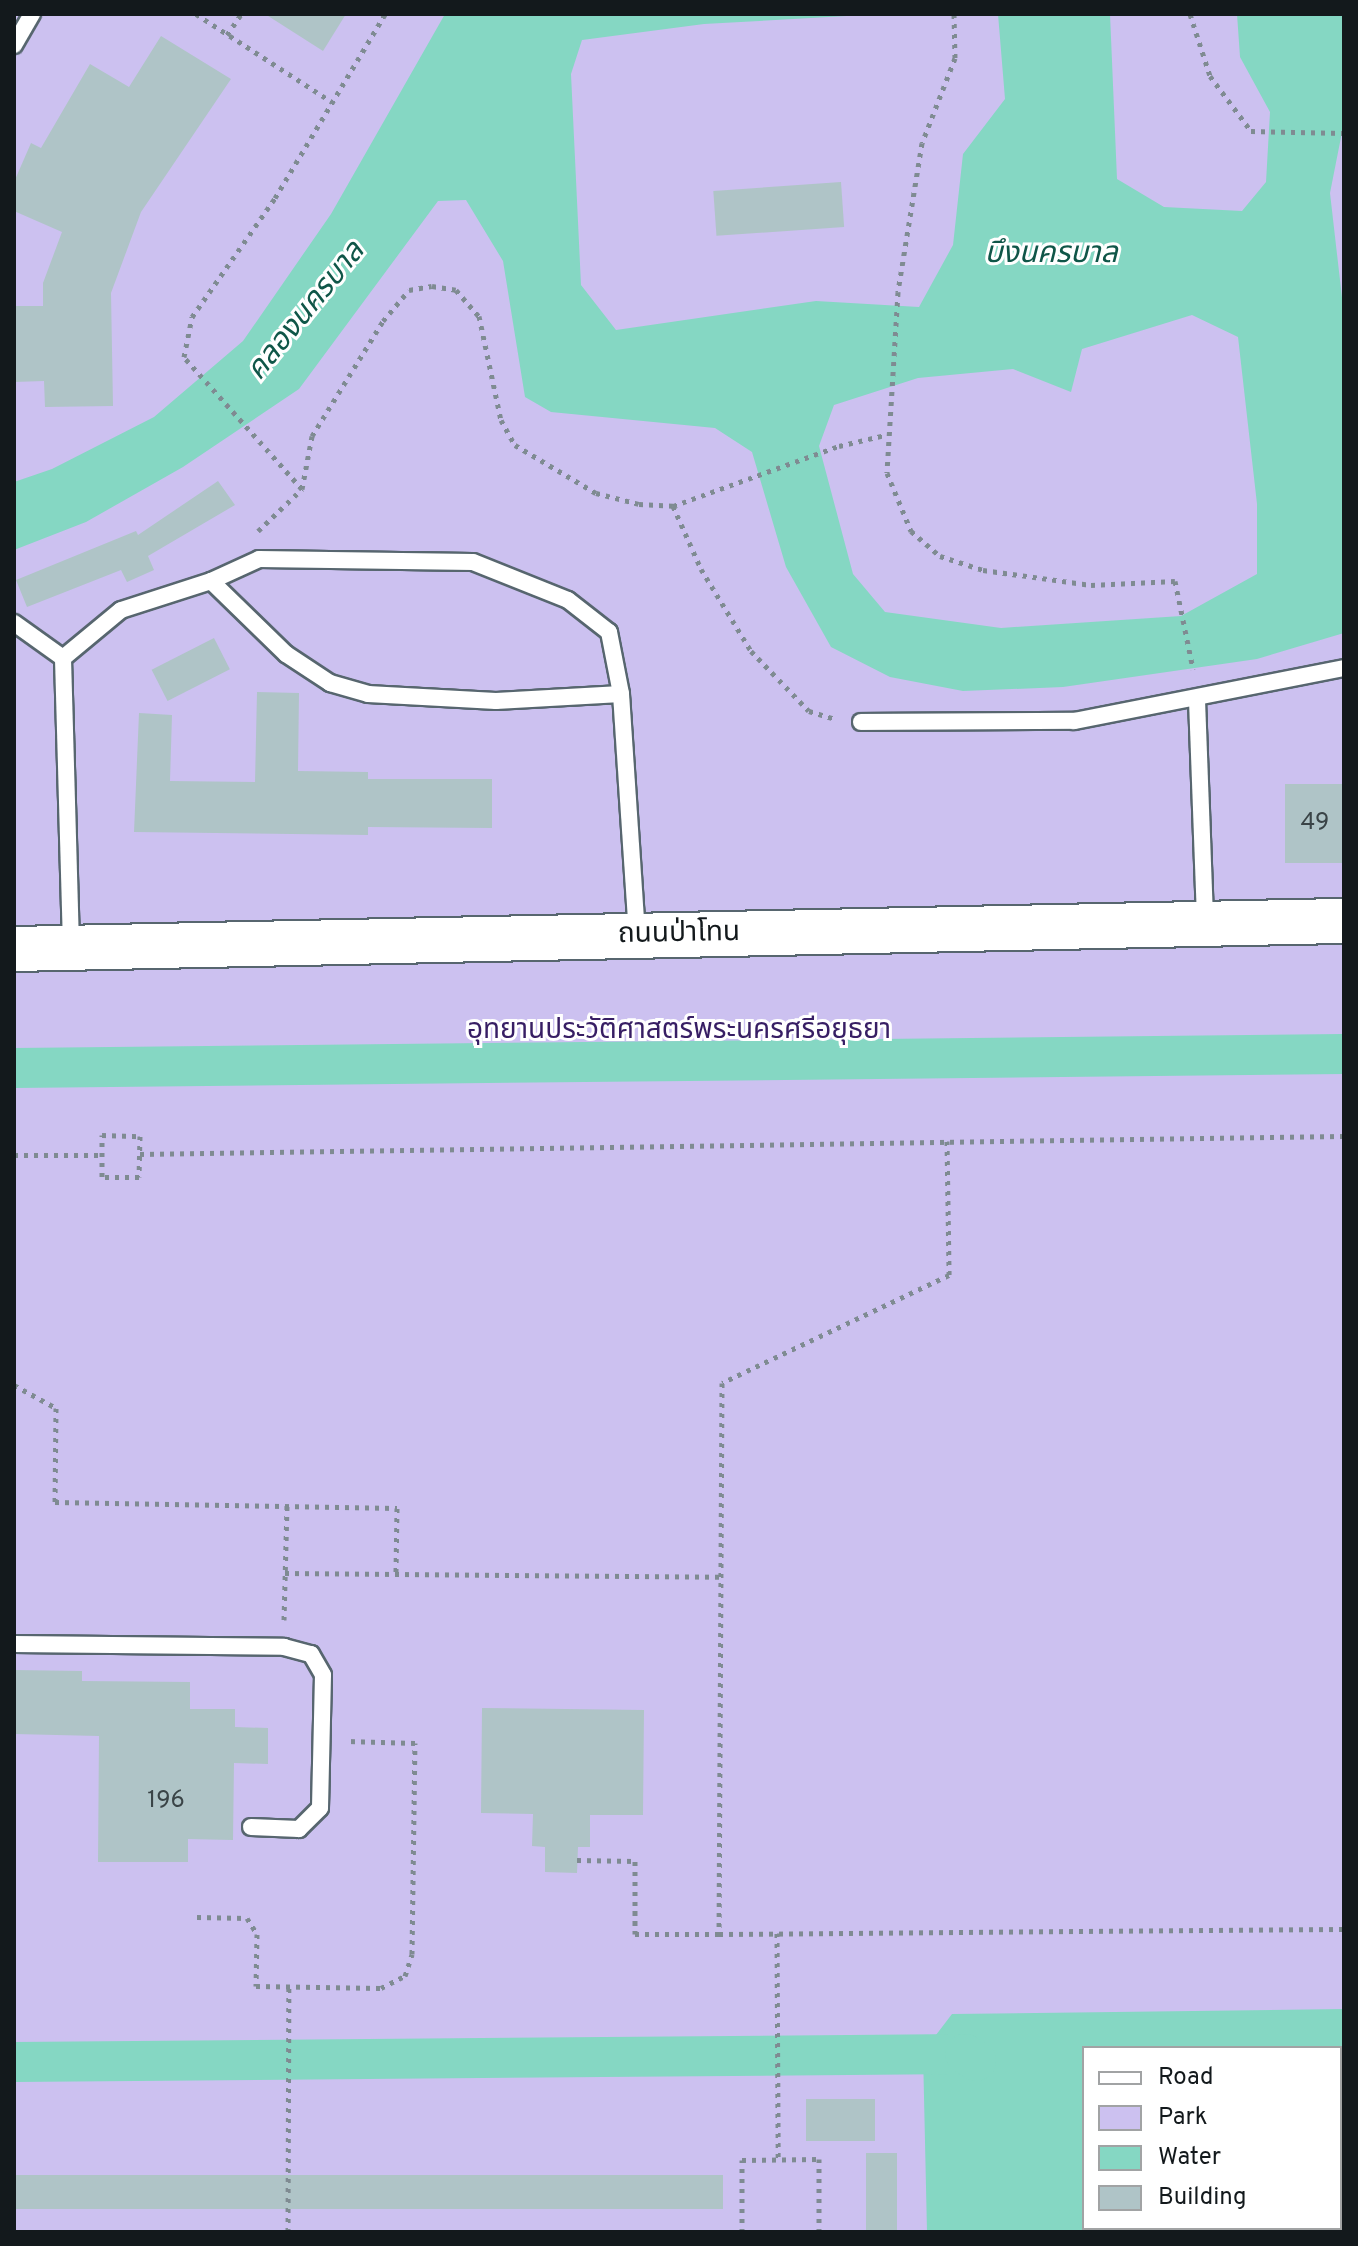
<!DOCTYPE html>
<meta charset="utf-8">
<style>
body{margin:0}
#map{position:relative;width:1358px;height:2246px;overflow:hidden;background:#dcedf8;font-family:Overpass,"Noto Sans Thai",sans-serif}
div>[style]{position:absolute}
.green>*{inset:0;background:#ccc1f0}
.water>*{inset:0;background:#85d7c3}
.canal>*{height:40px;margin:-20px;padding:0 20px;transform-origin:20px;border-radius:20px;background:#85d7c3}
.building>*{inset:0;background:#afc4c7;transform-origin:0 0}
.path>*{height:5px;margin-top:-2.5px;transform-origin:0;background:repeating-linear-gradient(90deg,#7f8b92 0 4px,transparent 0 10px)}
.roads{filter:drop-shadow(2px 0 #57666f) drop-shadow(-2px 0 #57666f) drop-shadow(0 2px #57666f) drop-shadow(0 -2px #57666f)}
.service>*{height:16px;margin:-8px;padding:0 8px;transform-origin:8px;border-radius:8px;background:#fff}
.primary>*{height:44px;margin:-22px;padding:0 22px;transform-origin:22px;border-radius:22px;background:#fff}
span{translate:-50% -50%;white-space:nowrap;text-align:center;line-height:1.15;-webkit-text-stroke:6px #fff;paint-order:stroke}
.number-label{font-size:24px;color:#3a4447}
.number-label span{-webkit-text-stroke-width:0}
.street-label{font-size:28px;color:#13191c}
.park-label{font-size:28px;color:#371e64}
.water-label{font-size:30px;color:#0f5648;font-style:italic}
.frame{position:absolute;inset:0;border:16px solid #13191c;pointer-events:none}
.legend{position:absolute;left:1082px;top:2046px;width:260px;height:184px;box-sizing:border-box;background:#fff;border:2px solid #a1a3a4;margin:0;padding:10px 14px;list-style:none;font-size:24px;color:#13191c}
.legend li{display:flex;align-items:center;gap:16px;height:40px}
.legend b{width:40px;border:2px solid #a1a3a4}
</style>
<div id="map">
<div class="green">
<i style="clip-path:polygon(evenodd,14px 14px,1344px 14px,1344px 2232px,14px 2232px,14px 14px,1084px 2048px,1340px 2048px,1340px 2228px,1084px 2228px,1084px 2048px)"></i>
</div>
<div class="water">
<i style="clip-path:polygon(evenodd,445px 14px,882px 14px,704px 24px,582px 40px,571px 74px,581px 285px,616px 330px,816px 301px,919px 307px,953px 245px,963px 154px,1005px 99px,998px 14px,1110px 14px,1117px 179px,1164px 207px,1242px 211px,1266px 182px,1270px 112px,1240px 57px,1237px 14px,1344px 14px,1344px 122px,1330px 193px,1344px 315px,1344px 633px,1257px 659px,1063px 687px,963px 691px,890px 677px,831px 647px,786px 567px,752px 452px,715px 428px,551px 412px,525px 397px,503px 261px,466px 200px,438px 201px,299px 389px,183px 467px,86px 522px,14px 550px,14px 482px,52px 469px,154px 417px,243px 341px,331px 214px,445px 14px,1192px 315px,1238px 337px,1257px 504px,1257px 574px,1181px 616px,1001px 628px,885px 612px,853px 574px,819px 446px,834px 405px,918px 378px,1013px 369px,1071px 392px,1082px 349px,1192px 315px)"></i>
<i style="clip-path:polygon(1344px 2009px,1344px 2204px,1340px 2048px,1084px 2048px,1084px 2228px,1189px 2228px,1185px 2232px,927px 2232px,923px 2052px,952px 2014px)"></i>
</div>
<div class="canal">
<i style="left:14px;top:1068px;width:1330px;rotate:-0.6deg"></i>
<i style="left:14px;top:2062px;width:951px;rotate:-0.48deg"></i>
<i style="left:965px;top:2054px;width:13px;rotate:32deg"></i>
</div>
<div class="building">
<i style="clip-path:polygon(265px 14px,346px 14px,323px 51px)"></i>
<i style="clip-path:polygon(161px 36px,231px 79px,141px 212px,111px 293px,113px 406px,45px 407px,44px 381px,14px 382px,14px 306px,43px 306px,43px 283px,62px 232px,14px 211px,14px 182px,31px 143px,41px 148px,90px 64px,129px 87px)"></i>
<i style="left:841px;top:182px;width:45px;height:128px;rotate:86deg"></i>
<i style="clip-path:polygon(218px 481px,235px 505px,148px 556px,154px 570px,127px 582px,121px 570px,27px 607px,16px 580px,136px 531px,138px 535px)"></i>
<i style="left:214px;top:638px;width:35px;height:70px;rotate:63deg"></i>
<i style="clip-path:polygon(257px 692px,299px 693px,298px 771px,368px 772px,368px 779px,492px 779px,492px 828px,368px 827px,368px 835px,134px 832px,139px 713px,172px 715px,170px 781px,255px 782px)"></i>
<i style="left:1344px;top:784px;width:79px;height:59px;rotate:90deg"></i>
<i style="clip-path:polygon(14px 1670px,82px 1671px,82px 1681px,190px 1682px,190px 1709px,235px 1709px,235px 1727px,268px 1728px,268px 1764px,234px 1763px,233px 1840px,188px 1839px,188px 1862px,98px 1862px,99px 1736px,14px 1734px)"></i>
<i style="clip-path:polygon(482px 1708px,644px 1710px,643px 1815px,590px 1815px,590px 1847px,578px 1847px,577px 1873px,545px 1872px,545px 1847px,532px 1846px,533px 1814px,481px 1813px)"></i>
<i style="left:806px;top:2099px;width:69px;height:42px"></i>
<i style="left:866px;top:2153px;width:31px;height:79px"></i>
<i style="left:723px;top:2175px;width:34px;height:709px;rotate:90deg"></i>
</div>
<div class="path">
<i style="left:196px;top:14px;width:162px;rotate:32.9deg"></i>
<i style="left:954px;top:14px;width:44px;rotate:88.7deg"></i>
<i style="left:955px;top:58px;width:91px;rotate:111.2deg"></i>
<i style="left:922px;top:143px;width:151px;rotate:99.2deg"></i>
<i style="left:898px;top:292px;width:181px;rotate:93.5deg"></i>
<i style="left:887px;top:473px;width:63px;rotate:67.5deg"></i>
<i style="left:911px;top:531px;width:38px;rotate:41deg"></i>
<i style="left:940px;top:556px;width:45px;rotate:18deg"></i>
<i style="left:983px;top:570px;width:109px;rotate:7.9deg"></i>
<i style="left:1091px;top:585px;width:84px;rotate:-2.7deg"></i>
<i style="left:1175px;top:581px;width:90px;rotate:78.4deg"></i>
<i style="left:1190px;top:14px;width:65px;rotate:72.1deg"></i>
<i style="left:1210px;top:76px;width:69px;rotate:53.3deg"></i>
<i style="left:1251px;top:131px;width:93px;rotate:1.2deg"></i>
<i style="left:227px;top:35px;width:25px;rotate:-56deg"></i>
<i style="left:302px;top:489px;width:177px;rotate:-131.8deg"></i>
<i style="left:184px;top:357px;width:41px;rotate:-78.7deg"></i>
<i style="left:192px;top:317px;width:145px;rotate:-55.1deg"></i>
<i style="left:275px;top:198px;width:214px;rotate:-59.1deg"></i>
<i style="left:673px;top:506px;width:177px;rotate:-19.9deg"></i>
<i style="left:839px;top:446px;width:47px;rotate:-13.4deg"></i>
<i style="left:258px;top:531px;width:61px;rotate:-43.7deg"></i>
<i style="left:302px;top:489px;width:54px;rotate:-79.3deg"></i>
<i style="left:312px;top:436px;width:135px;rotate:-58.3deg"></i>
<i style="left:383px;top:321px;width:40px;rotate:-50deg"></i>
<i style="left:409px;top:290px;width:23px;rotate:-10deg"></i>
<i style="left:432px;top:286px;width:24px;rotate:9deg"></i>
<i style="left:456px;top:290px;width:35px;rotate:49deg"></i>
<i style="left:479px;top:316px;width:106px;rotate:78.1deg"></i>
<i style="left:501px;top:420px;width:29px;rotate:61deg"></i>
<i style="left:515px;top:445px;width:94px;rotate:30.7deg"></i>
<i style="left:596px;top:493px;width:44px;rotate:14.3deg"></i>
<i style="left:639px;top:504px;width:34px;rotate:3deg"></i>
<i style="left:673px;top:506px;width:69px;rotate:66deg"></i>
<i style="left:701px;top:569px;width:96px;rotate:58.6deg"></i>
<i style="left:751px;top:651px;width:83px;rotate:46deg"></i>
<i style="left:809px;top:711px;width:28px;rotate:17deg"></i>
<i style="left:102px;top:1135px;width:38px;rotate:2deg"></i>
<i style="left:140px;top:1136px;width:41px;rotate:91.4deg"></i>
<i style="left:139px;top:1177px;width:37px;rotate:180deg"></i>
<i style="left:102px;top:1177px;width:42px;rotate:-90deg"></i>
<i style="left:947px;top:1141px;width:134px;rotate:89.1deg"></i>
<i style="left:949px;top:1275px;width:251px;rotate:154.6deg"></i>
<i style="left:722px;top:1383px;width:551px;rotate:90.31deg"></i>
<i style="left:719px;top:1934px;width:625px;rotate:-0.46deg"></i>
<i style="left:140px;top:1154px;width:1204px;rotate:-0.86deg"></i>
<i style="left:14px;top:1155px;width:88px"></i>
<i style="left:14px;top:1385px;width:48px;rotate:28.7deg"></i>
<i style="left:56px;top:1408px;width:94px;rotate:90.6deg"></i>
<i style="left:55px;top:1502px;width:342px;rotate:1deg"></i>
<i style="left:397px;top:1508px;width:65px;rotate:90.9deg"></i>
<i style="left:285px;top:1573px;width:435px;rotate:0.5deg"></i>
<i style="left:284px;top:1620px;width:115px;rotate:-88.5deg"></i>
<i style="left:577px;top:1860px;width:58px;rotate:1deg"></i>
<i style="left:635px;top:1861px;width:73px;rotate:90deg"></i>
<i style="left:635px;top:1934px;width:84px"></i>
<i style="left:197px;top:1917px;width:50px;rotate:1.1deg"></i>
<i style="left:247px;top:1918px;width:19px;rotate:58deg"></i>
<i style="left:257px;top:1934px;width:52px;rotate:91.1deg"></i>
<i style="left:256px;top:1986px;width:125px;rotate:0.9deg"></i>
<i style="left:381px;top:1988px;width:27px;rotate:-27deg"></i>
<i style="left:405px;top:1976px;width:23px;rotate:-72deg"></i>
<i style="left:412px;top:1954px;width:211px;rotate:-89.2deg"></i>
<i style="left:415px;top:1743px;width:68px;rotate:-178.3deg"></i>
<i style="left:777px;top:1933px;width:226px;rotate:89.7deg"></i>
<i style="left:288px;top:2232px;width:245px;rotate:-89.8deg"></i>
<i style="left:742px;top:2232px;width:72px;rotate:-90deg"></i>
<i style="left:742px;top:2160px;width:77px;rotate:-0.7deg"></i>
<i style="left:819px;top:2159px;width:73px;rotate:90deg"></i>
</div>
<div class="roads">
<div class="service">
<i style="left:14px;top:45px;width:36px;rotate:-60deg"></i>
<i style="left:211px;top:581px;width:105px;rotate:44.2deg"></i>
<i style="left:286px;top:654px;width:53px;rotate:33.4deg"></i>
<i style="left:330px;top:683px;width:40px;rotate:16deg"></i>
<i style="left:368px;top:694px;width:128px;rotate:3.1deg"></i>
<i style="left:496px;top:701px;width:125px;rotate:-3.2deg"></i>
<i style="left:14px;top:623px;width:60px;rotate:35.5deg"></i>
<i style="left:1197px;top:700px;width:222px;rotate:87.9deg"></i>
<i style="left:861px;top:722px;width:213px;rotate:-0.3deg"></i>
<i style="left:1074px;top:721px;width:275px;rotate:-11.1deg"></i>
<i style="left:71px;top:945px;width:287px;rotate:-91.6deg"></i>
<i style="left:63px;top:658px;width:75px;rotate:-39.6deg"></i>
<i style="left:121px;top:610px;width:95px;rotate:-17.9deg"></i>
<i style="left:211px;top:581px;width:53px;rotate:-24.6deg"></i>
<i style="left:259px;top:559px;width:214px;rotate:0.8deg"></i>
<i style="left:473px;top:562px;width:102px;rotate:21.8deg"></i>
<i style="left:568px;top:600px;width:52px;rotate:38deg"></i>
<i style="left:609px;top:632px;width:63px;rotate:79deg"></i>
<i style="left:621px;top:694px;width:240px;rotate:86.2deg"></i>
<i style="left:14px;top:1644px;width:270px;rotate:0.6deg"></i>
<i style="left:284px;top:1647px;width:28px;rotate:15deg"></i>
<i style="left:311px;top:1654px;width:24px;rotate:60deg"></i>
<i style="left:323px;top:1675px;width:133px;rotate:91.3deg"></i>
<i style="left:320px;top:1808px;width:30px;rotate:135deg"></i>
<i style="left:299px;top:1829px;width:48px;rotate:-177.6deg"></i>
</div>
<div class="primary">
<i style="left:14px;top:949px;width:1330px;rotate:-1.21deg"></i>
</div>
</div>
<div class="number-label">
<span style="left:1315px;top:824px">49</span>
<span style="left:166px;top:1802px">196</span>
</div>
<div class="street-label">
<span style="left:679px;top:934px;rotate:-1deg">ถนนป่าโทน</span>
</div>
<div class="park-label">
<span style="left:679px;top:1031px">อุทยานประวัติศาสตร์พระนครศรีอยุธยา</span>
</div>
<div class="water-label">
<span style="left:1051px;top:255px">บึงนครบาล</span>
<span style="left:307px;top:312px;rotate:-51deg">คลองนครบาล</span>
</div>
<div class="frame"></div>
<ul class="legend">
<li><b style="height:10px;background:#fff"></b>Road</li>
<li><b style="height:22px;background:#ccc1f0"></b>Park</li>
<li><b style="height:22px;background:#85d7c3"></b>Water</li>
<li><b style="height:22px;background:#afc4c7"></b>Building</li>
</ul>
</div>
